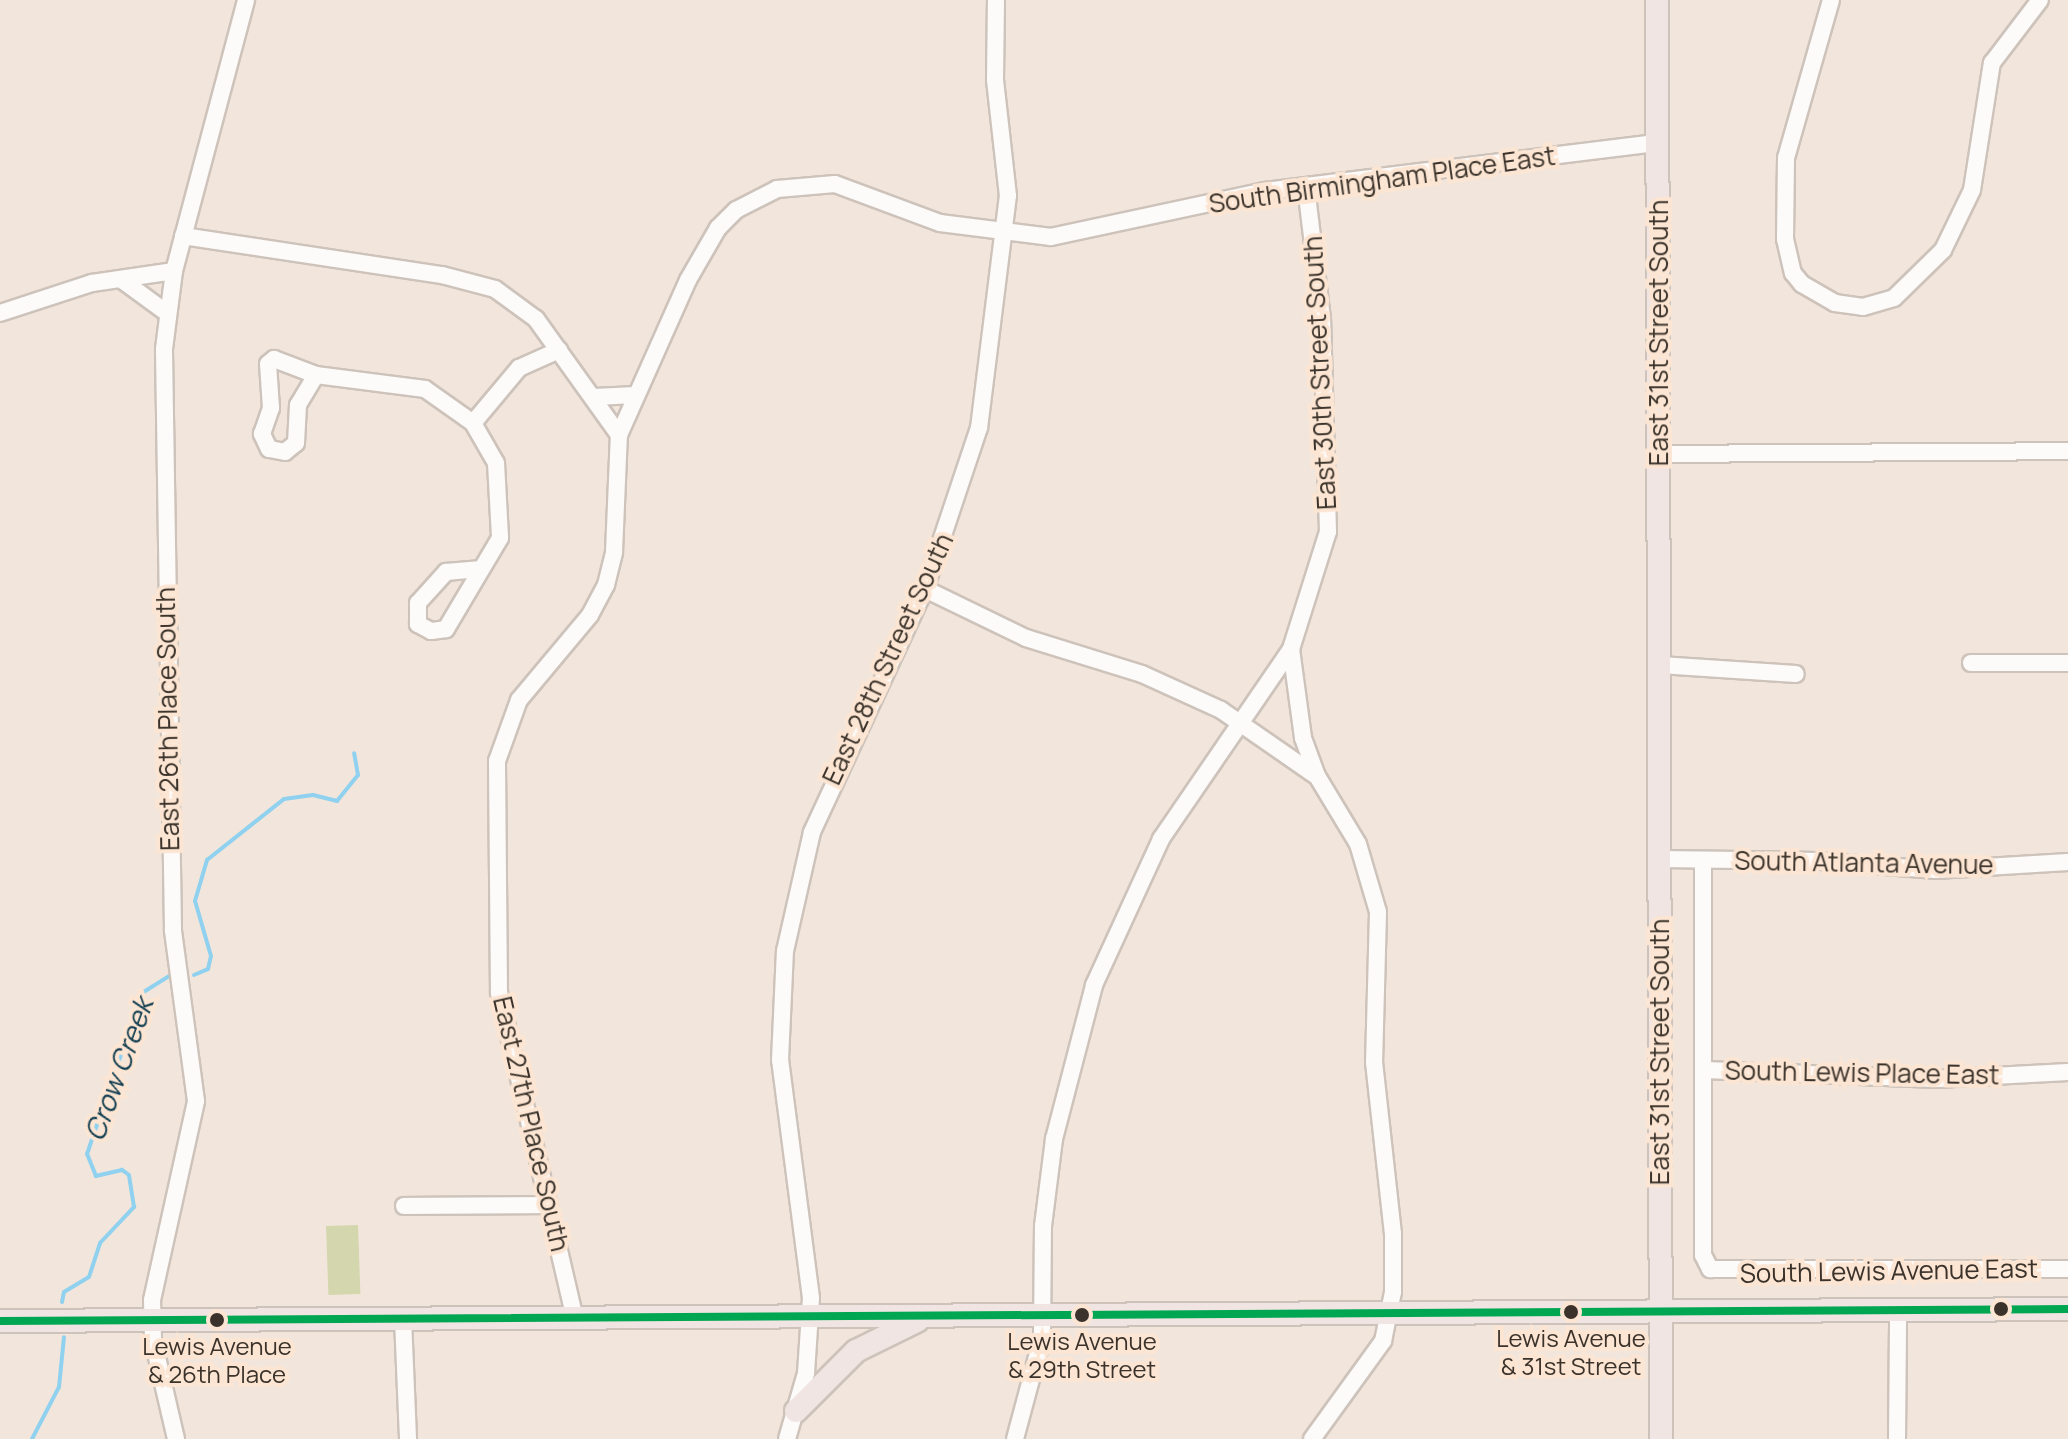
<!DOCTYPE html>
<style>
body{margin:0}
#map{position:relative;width:2068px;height:1439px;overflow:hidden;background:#f2e6dc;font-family:Manrope,sans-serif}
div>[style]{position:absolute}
.green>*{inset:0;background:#d4d6ae;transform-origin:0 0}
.stream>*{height:4px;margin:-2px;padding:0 2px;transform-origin:2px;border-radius:2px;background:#8fd1ef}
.roads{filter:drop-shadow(2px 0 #cdc3bb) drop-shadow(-2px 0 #cdc3bb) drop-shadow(0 2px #cdc3bb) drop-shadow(0 -2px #cdc3bb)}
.minor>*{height:16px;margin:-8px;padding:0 8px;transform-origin:8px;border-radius:8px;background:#fdfbfa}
.major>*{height:22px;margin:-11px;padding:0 11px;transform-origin:11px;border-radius:11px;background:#f0e5e2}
.bus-1>*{height:8px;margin:-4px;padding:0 4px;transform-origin:4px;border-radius:4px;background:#00a651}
.dots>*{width:22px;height:22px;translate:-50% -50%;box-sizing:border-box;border:4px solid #fce5d2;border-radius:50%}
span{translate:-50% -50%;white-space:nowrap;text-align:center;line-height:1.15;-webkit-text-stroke:8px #fce5d2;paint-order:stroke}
.bus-label{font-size:24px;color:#3b332b}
.street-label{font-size:26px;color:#3b332b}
.water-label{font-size:28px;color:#133f52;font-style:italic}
</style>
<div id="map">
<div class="green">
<i style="left:358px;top:1225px;width:69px;height:32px;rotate:88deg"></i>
</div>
<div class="stream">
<i style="left:194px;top:975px;width:15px;rotate:-23deg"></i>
<i style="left:208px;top:969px;width:13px;rotate:-77deg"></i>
<i style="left:211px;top:956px;width:57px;rotate:-106.2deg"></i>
<i style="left:195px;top:901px;width:43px;rotate:-73.7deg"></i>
<i style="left:207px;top:860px;width:98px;rotate:-38.4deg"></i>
<i style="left:284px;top:799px;width:29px;rotate:-8deg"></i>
<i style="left:313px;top:795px;width:25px;rotate:14deg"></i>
<i style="left:337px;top:801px;width:33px;rotate:-51deg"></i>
<i style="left:358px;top:775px;width:22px;rotate:-100deg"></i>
<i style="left:62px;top:1302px;width:10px;rotate:-79deg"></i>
<i style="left:64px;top:1292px;width:29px;rotate:-31deg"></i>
<i style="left:89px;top:1277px;width:36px;rotate:-72deg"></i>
<i style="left:100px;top:1243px;width:50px;rotate:-46.6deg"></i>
<i style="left:134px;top:1207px;width:32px;rotate:-99deg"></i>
<i style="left:129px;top:1175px;width:9px;rotate:-144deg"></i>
<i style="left:122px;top:1170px;width:27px;rotate:167deg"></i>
<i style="left:96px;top:1176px;width:24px;rotate:-112deg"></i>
<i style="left:87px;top:1154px;width:170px;rotate:-71.1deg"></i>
<i style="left:142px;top:993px;width:36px;rotate:-32deg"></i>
<i style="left:32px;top:1439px;width:59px;rotate:-62.6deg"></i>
<i style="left:59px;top:1387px;width:50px;rotate:-84.3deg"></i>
</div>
<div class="roads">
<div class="minor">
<i style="left:1831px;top:0;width:164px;rotate:105.9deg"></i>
<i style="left:1786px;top:158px;width:81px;rotate:90.7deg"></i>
<i style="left:1785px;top:239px;width:35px;rotate:77deg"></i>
<i style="left:1793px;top:273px;width:14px;rotate:51deg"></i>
<i style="left:1802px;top:284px;width:38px;rotate:30deg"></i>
<i style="left:1835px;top:303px;width:28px;rotate:8deg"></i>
<i style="left:1863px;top:307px;width:32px;rotate:-16deg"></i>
<i style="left:1894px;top:298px;width:69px;rotate:-44.4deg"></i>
<i style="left:1943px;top:250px;width:67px;rotate:-64.2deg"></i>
<i style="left:1972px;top:190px;width:129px;rotate:-81.1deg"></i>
<i style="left:1992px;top:63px;width:79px;rotate:-52.7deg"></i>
<i style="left:183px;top:236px;width:262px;rotate:8.6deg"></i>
<i style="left:442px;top:275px;width:55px;rotate:14.8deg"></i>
<i style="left:495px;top:289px;width:51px;rotate:36.2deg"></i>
<i style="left:536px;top:319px;width:143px;rotate:54.4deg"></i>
<i style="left:122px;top:280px;width:56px;rotate:36.3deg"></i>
<i style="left:0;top:313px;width:97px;rotate:-18.1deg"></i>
<i style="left:92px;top:283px;width:83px;rotate:-8.3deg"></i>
<i style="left:316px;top:375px;width:35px;rotate:121deg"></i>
<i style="left:298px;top:405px;width:38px;rotate:93deg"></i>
<i style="left:296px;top:443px;width:14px;rotate:141deg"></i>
<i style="left:285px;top:452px;width:16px;rotate:-169deg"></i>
<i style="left:269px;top:449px;width:17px;rotate:-115deg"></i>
<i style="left:262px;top:434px;width:28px;rotate:-71deg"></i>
<i style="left:271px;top:408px;width:44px;rotate:-93.9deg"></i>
<i style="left:268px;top:364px;width:8px;rotate:-40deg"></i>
<i style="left:274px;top:359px;width:45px;rotate:20.9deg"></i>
<i style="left:316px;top:375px;width:110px;rotate:7.3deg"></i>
<i style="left:425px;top:389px;width:59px;rotate:35.3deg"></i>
<i style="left:473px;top:423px;width:46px;rotate:60.1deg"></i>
<i style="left:496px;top:463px;width:75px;rotate:86.9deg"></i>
<i style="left:500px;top:538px;width:106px;rotate:120.7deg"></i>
<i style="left:446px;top:629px;width:15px;rotate:172deg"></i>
<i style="left:431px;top:631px;width:15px;rotate:-152deg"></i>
<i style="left:418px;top:624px;width:21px;rotate:-90deg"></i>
<i style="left:418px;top:603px;width:42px;rotate:-47.9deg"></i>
<i style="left:446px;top:572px;width:33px;rotate:-5deg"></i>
<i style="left:594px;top:397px;width:42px;rotate:-2.7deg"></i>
<i style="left:473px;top:423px;width:72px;rotate:-50.1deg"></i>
<i style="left:519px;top:368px;width:44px;rotate:-24.2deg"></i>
<i style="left:1659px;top:454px;width:409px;rotate:-0.4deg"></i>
<i style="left:925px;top:589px;width:112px;rotate:25.9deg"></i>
<i style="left:1026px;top:638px;width:121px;rotate:17.2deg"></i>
<i style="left:1142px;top:674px;width:87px;rotate:24.5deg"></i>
<i style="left:1221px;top:710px;width:114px;rotate:34.7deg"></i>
<i style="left:1291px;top:649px;width:90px;rotate:82.3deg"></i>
<i style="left:1303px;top:738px;width:40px;rotate:69.8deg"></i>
<i style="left:1317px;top:776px;width:79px;rotate:58.9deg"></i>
<i style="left:1358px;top:844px;width:71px;rotate:73.6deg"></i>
<i style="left:1378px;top:912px;width:150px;rotate:91.5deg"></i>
<i style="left:1374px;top:1062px;width:173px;rotate:83.7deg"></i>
<i style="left:1393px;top:1234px;width:58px;rotate:90deg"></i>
<i style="left:1393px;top:1292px;width:50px;rotate:101.5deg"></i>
<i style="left:1383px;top:1341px;width:121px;rotate:125.9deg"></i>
<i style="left:1971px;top:663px;width:97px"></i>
<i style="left:1660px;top:665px;width:136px;rotate:3.8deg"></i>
<i style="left:1660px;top:859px;width:160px;rotate:0.7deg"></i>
<i style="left:1820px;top:861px;width:116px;rotate:4.4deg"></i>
<i style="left:1936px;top:870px;width:132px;rotate:-3.5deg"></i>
<i style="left:1703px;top:860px;width:395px;rotate:90deg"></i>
<i style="left:1703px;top:1255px;width:16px;rotate:63deg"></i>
<i style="left:1710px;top:1269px;width:358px"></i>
<i style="left:1704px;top:1070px;width:233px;rotate:2.2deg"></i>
<i style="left:1937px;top:1079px;width:131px;rotate:-3.1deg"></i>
<i style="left:404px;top:1206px;width:145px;rotate:-0.4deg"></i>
<i style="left:403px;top:1319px;width:120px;rotate:87.6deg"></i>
<i style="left:575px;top:1319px;width:335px;rotate:-103.1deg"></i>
<i style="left:499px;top:993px;width:232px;rotate:-90.5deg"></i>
<i style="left:497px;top:761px;width:65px;rotate:-70.2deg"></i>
<i style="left:519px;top:700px;width:111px;rotate:-50.1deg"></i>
<i style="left:590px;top:615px;width:34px;rotate:-62deg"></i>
<i style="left:606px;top:585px;width:34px;rotate:-76deg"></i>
<i style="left:614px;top:552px;width:117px;rotate:-87.6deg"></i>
<i style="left:619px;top:435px;width:170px;rotate:-66deg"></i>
<i style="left:688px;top:280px;width:60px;rotate:-60deg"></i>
<i style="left:718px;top:228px;width:25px;rotate:-45deg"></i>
<i style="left:736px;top:210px;width:46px;rotate:-27.1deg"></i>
<i style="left:777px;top:189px;width:58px;rotate:-4.9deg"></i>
<i style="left:835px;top:184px;width:112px;rotate:20.4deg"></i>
<i style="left:940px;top:223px;width:112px;rotate:7.2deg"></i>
<i style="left:1051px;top:237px;width:219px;rotate:-12.1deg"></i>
<i style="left:1265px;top:191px;width:396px;rotate:-7deg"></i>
<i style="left:176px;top:1439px;width:102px;rotate:-103.1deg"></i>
<i style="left:153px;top:1340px;width:40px;rotate:-91.4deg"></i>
<i style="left:152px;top:1300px;width:204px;rotate:-77.5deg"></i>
<i style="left:196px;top:1101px;width:173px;rotate:-97.7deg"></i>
<i style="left:173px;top:930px;width:581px;rotate:-90.89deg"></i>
<i style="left:164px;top:349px;width:79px;rotate:-82.7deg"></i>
<i style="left:174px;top:271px;width:280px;rotate:-75.1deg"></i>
<i style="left:787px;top:1439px;width:69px;rotate:-73.9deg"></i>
<i style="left:806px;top:1373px;width:75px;rotate:-86.2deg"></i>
<i style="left:811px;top:1298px;width:240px;rotate:-97.4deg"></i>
<i style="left:780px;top:1060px;width:109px;rotate:-87.4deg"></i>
<i style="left:785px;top:951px;width:122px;rotate:-77.2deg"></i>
<i style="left:812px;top:832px;width:268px;rotate:-65.1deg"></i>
<i style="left:925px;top:589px;width:170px;rotate:-71.5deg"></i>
<i style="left:979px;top:428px;width:234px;rotate:-82.9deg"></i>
<i style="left:1008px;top:196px;width:117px;rotate:-96.4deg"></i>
<i style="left:995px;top:80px;width:80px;rotate:-89.3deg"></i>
<i style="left:1015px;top:1439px;width:105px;rotate:-75deg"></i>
<i style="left:1042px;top:1338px;width:112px;rotate:-89.5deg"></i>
<i style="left:1043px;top:1226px;width:88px;rotate:-82.8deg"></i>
<i style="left:1054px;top:1139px;width:159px;rotate:-75.4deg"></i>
<i style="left:1094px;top:985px;width:161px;rotate:-65.3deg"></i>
<i style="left:1161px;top:839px;width:230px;rotate:-55.6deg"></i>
<i style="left:1291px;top:649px;width:123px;rotate:-72.5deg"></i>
<i style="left:1328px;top:532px;width:213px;rotate:-91.6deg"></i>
<i style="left:1322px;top:319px;width:134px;rotate:-96.9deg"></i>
<i style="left:1897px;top:1439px;width:127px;rotate:-89.5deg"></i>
</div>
<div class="major">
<i style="left:1657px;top:0;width:1439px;rotate:89.84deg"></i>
<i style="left:0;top:1321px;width:2068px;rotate:-0.33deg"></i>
<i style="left:796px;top:1411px;width:85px;rotate:-45deg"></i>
<i style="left:856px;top:1351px;width:68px;rotate:-26.2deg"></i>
</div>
</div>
<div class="bus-1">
<i style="left:0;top:1321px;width:2068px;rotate:-0.33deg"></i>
</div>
<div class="dots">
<i style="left:2001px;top:1309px;background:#3b332b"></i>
<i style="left:1571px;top:1312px;background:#3b332b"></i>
<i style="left:1082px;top:1315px;background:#3b332b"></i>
<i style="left:217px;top:1320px;background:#3b332b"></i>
</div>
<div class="bus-label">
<span style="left:1571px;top:1352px">Lewis Avenue<br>&amp; 31st Street</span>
<span style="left:1082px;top:1355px">Lewis Avenue<br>&amp; 29th Street</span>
<span style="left:217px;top:1360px">Lewis Avenue<br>&amp; 26th Place</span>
</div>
<div class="street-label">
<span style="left:1382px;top:180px;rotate:-8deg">South Birmingham Place East</span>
<span style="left:1659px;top:333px;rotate:-90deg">East 31st Street South</span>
<span style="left:1320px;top:373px;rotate:-93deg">East 30th Street South</span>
<span style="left:888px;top:659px;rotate:-65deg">East 28th Street South</span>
<span style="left:168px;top:719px;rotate:-91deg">East 26th Place South</span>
<span style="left:1864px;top:863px;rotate:1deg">South Atlanta Avenue</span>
<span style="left:1660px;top:1052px;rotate:-90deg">East 31st Street South</span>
<span style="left:1862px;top:1073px;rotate:1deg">South Lewis Place East</span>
<span style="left:531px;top:1124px;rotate:77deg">East 27th Place South</span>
<span style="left:1889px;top:1271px;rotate:-1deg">South Lewis Avenue East</span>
</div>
<div class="water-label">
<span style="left:118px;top:1069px;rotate:-70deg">Crow Creek</span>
</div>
</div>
